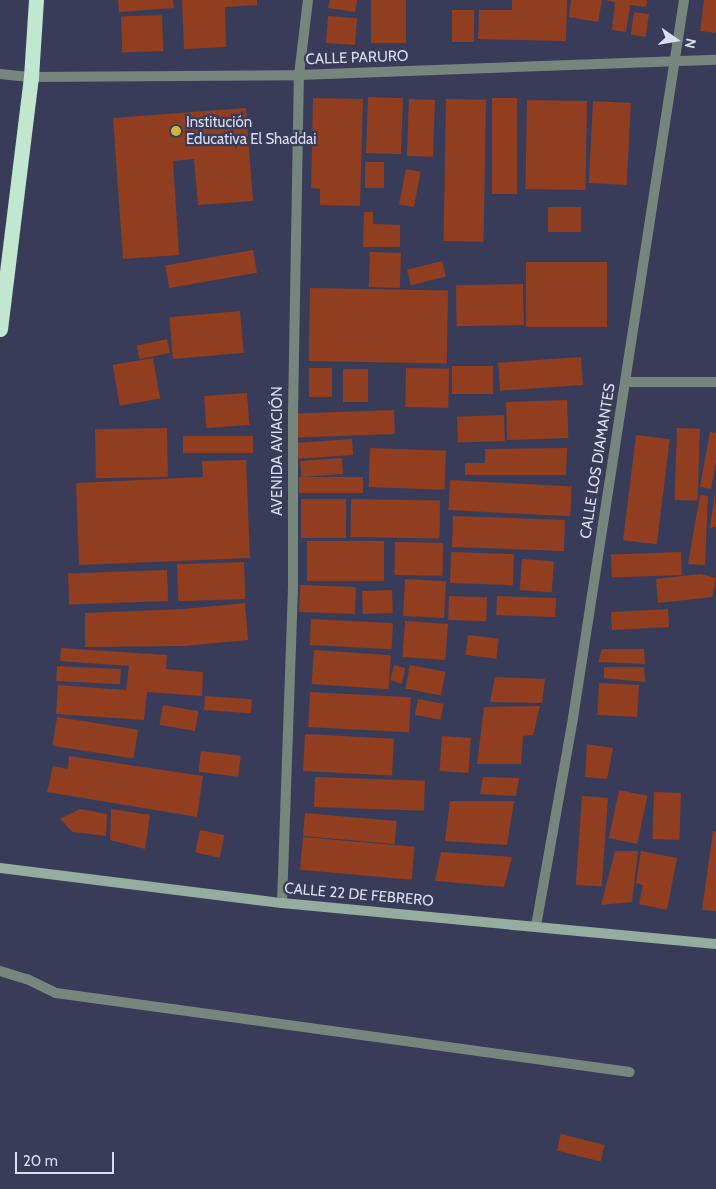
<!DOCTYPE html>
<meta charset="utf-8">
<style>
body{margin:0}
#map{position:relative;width:716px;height:1189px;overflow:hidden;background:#393c59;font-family:Cabin,sans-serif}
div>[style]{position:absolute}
.building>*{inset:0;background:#913d20;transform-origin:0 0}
.lane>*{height:10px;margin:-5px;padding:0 5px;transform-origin:5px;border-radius:5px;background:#77867d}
.street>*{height:10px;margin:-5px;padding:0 5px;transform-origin:5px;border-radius:5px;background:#77867d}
.secondary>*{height:10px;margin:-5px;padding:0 5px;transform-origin:5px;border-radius:5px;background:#95ad9f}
.highway>*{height:15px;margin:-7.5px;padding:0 7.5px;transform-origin:7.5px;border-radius:7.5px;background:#c1e7d0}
.dots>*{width:14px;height:14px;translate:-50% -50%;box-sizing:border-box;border:2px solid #393c59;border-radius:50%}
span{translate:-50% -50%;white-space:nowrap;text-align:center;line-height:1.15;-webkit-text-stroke:4.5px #393c59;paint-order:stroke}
.street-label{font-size:15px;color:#dcdff1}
.poi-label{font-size:15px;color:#dcdff1}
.left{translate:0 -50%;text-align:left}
.north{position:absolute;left:651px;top:15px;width:50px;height:50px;-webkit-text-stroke:4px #393c59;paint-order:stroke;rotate:103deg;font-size:14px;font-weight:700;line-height:20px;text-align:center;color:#dcdff1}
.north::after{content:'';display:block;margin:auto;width:18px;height:22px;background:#dcdff1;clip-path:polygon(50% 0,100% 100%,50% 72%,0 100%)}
.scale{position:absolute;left:15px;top:1152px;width:99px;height:22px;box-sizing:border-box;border:2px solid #dcdff1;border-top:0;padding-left:6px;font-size:15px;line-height:18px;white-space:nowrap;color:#dcdff1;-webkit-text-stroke:4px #393c59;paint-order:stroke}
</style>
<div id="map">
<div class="building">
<i style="clip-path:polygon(118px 0,173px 0,174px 8px,119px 12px)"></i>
<i style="clip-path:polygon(182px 0,257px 0,257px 5px,225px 7px,226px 47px,184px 49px)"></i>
<i style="clip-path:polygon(330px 0,357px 0,355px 12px,328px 8px)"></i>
<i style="left:371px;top:0;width:35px;height:43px"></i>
<i style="clip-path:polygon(512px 0,567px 0,566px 41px,478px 39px,479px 10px,512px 10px)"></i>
<i style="clip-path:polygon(571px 0,602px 0,598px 22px,569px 17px)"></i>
<i style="clip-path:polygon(605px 0,647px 0,646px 7px,630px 5px,626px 32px,612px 30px,615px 2px)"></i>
<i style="clip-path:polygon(704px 0,716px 0,716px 33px,700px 31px)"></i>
<i style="left:452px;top:10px;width:22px;height:32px"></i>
<i style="left:634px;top:12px;width:15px;height:23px;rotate:8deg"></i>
<i style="left:162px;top:15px;width:36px;height:41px;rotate:88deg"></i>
<i style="left:328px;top:16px;width:29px;height:27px;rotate:4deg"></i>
<i style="left:368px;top:97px;width:35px;height:56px;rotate:2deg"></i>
<i style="clip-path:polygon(313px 98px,363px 99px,360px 206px,320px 205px,320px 189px,311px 188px)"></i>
<i style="left:492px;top:98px;width:25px;height:96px"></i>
<i style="left:409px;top:99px;width:26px;height:57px;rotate:2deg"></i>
<i style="left:446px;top:99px;width:40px;height:142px;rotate:1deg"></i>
<i style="left:527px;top:100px;width:60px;height:89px;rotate:1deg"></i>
<i style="left:593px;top:101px;width:38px;height:82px;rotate:3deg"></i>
<i style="clip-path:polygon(246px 108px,253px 201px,198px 205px,194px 159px,173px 161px,179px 255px,123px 259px,113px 118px)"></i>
<i style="left:365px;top:162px;width:19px;height:26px"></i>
<i style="left:406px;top:169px;width:15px;height:36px;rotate:11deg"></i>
<i style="left:548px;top:207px;width:33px;height:25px"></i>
<i style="clip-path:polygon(364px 212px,373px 212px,373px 224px,400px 225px,400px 247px,363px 247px)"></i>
<i style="left:253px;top:250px;width:23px;height:89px;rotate:80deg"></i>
<i style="left:370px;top:252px;width:31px;height:35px;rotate:2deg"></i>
<i style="left:442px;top:261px;width:16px;height:36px;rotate:76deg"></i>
<i style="left:607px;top:262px;width:65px;height:81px;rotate:90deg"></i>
<i style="left:523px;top:284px;width:41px;height:67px;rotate:89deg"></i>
<i style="left:310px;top:288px;width:138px;height:73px;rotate:1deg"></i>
<i style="left:240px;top:311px;width:42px;height:71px;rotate:85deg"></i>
<i style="left:167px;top:339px;width:14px;height:31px;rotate:78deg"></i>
<i style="left:581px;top:357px;width:28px;height:83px;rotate:86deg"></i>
<i style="left:153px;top:358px;width:41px;height:41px;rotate:80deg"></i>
<i style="left:493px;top:366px;width:28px;height:41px;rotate:90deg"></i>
<i style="left:309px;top:368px;width:23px;height:29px"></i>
<i style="left:406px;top:368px;width:43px;height:39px;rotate:1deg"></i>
<i style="left:343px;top:369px;width:25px;height:33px"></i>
<i style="left:247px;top:393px;width:32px;height:43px;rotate:86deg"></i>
<i style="left:567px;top:400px;width:38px;height:61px;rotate:88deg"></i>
<i style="left:394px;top:410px;width:24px;height:99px;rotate:88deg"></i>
<i style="left:504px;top:415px;width:26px;height:47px;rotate:88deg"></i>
<i style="left:167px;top:428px;width:49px;height:72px;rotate:89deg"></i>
<i style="left:677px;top:428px;width:23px;height:72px;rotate:2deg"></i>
<i style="clip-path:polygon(710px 432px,716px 433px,716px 461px,711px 489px,700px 487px)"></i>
<i style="left:636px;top:435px;width:34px;height:106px;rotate:7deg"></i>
<i style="left:253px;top:436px;width:17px;height:70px;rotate:90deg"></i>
<i style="left:352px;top:439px;width:16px;height:55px;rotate:86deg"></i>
<i style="left:370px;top:448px;width:76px;height:39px;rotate:2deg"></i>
<i style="clip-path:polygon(567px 448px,566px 475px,465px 475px,465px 463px,485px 463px,485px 449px)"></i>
<i style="left:342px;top:458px;width:16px;height:42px;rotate:86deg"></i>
<i style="clip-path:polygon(246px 460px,250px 558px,79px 565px,76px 483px,203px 477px,202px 461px)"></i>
<i style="left:363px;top:477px;width:16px;height:64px;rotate:90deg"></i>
<i style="left:450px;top:480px;width:122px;height:30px;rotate:3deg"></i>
<i style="clip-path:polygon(715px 492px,716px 527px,710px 528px)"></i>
<i style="clip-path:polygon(700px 495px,708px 496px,705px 565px,688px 564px)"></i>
<i style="left:301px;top:499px;width:45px;height:39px"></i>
<i style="left:351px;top:499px;width:89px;height:38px;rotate:1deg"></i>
<i style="left:453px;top:516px;width:112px;height:31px;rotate:2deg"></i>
<i style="left:384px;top:541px;width:40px;height:77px;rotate:90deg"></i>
<i style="left:395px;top:542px;width:48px;height:33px;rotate:1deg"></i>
<i style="left:451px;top:552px;width:63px;height:31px;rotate:2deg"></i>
<i style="left:681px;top:552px;width:23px;height:70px;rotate:88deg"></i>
<i style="left:522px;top:559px;width:32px;height:31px;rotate:4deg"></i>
<i style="left:244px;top:562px;width:37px;height:67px;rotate:88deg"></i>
<i style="left:167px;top:570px;width:31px;height:99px;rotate:88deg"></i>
<i style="clip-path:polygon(701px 574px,716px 578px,712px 597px,658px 603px,656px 579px)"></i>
<i style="left:405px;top:579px;width:41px;height:37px;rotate:3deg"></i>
<i style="left:300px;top:585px;width:56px;height:27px;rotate:2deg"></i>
<i style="left:392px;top:590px;width:23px;height:30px;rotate:88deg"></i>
<i style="left:449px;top:596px;width:38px;height:24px;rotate:2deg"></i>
<i style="left:497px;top:596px;width:59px;height:19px;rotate:2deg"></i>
<i style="clip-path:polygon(245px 603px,248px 640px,184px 646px,85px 647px,85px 613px,184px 609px)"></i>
<i style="left:668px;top:609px;width:18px;height:57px;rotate:87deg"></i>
<i style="left:311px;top:619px;width:82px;height:26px;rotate:3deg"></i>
<i style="left:405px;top:621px;width:43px;height:36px;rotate:4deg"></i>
<i style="left:468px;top:635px;width:31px;height:20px;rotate:7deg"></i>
<i style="clip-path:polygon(61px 648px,167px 655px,166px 669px,203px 672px,202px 696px,147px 692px,144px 720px,56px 714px,58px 685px,126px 690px,129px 666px,60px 661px)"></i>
<i style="clip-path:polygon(602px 649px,644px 649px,645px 664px,598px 662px)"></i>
<i style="left:314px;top:650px;width:77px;height:34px;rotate:4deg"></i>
<i style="clip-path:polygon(394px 665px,405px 668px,402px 684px,390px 680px)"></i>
<i style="left:410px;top:665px;width:36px;height:24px;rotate:11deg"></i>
<i style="left:57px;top:666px;width:64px;height:15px;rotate:3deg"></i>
<i style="clip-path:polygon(604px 667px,644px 667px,645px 682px,604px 678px)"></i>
<i style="clip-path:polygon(495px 677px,545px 679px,542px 703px,490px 702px)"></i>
<i style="left:599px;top:683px;width:40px;height:32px;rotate:3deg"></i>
<i style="left:310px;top:692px;width:101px;height:35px;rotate:3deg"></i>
<i style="left:205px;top:696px;width:47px;height:14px;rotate:4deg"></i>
<i style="left:418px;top:699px;width:26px;height:16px;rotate:11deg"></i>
<i style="left:163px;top:705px;width:36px;height:20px;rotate:10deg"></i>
<i style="clip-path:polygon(540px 706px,533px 735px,523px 736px,521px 764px,477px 764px,484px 707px)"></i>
<i style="left:57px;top:717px;width:82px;height:29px;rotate:9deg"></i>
<i style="left:305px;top:734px;width:89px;height:37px;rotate:3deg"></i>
<i style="left:442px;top:736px;width:29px;height:35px;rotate:4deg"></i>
<i style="clip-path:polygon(587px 744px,613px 748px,607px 779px,585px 777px)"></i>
<i style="left:201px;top:751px;width:40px;height:21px;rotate:7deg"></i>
<i style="clip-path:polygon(69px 756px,203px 776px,197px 817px,47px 792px,53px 766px,68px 769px)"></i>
<i style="left:315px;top:777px;width:110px;height:30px;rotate:2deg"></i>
<i style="clip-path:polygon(483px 777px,519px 778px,516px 796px,480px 794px)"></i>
<i style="left:619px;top:790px;width:29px;height:49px;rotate:12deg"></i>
<i style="left:681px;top:793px;width:47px;height:27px;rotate:92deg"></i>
<i style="left:582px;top:796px;width:26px;height:89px;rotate:4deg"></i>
<i style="clip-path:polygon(450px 801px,514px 801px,507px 845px,445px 841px)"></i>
<i style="clip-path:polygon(80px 809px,107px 814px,106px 836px,73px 832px,60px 819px)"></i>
<i style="clip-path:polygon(111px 809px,150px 815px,145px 849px,110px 840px)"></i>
<i style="left:305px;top:813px;width:92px;height:23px;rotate:5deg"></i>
<i style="left:200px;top:830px;width:25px;height:23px;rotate:12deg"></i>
<i style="clip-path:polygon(713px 831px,716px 831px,716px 911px,702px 910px)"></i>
<i style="left:303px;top:837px;width:112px;height:33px;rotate:5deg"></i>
<i style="clip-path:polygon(615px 851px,638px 851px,632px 902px,601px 905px)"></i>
<i style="clip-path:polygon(641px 851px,677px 858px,667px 910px,639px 904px,643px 885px,636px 883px)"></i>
<i style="clip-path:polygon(441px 852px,512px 857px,504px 887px,435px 881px)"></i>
<i style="left:561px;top:1134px;width:45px;height:17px;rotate:14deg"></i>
</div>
<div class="lane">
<i style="left:0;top:971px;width:28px;rotate:17deg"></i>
<i style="left:27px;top:979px;width:32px;rotate:26deg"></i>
<i style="left:56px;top:993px;width:579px;rotate:7.84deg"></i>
</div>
<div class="street">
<i style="left:0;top:74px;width:31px;rotate:6deg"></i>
<i style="left:31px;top:77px;width:268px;rotate:-0.4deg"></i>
<i style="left:299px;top:75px;width:417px;rotate:-2.1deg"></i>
<i style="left:626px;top:382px;width:90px"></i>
<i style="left:282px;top:903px;width:318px;rotate:-88deg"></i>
<i style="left:293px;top:585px;width:172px;rotate:-90deg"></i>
<i style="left:293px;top:413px;width:338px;rotate:-89deg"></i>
<i style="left:299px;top:75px;width:76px;rotate:-83.2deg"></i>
<i style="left:536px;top:926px;width:211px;rotate:-79.9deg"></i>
<i style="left:573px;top:718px;width:727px;rotate:-81.21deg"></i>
</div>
<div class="secondary">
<i style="left:0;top:868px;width:284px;rotate:7.1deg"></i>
<i style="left:282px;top:903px;width:436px;rotate:5.4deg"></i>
</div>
<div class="highway">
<i style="left:0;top:329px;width:254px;rotate:-83deg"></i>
<i style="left:31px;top:77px;width:77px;rotate:-86.3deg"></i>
</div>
<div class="dots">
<i style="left:176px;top:131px;background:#cfb837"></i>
</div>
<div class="street-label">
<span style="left:357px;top:58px;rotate:-2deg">CALLE PARURO</span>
<span style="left:278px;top:451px;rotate:-90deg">AVENIDA AVIACIÓN</span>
<span style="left:598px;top:461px;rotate:-81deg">CALLE LOS DIAMANTES</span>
<span style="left:359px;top:895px;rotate:5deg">CALLE 22 DE FEBRERO</span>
</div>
<div class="poi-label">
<span class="left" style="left:186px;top:131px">Institución<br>Educativa El Shaddai</span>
</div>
<div class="north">N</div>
<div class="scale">20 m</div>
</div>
